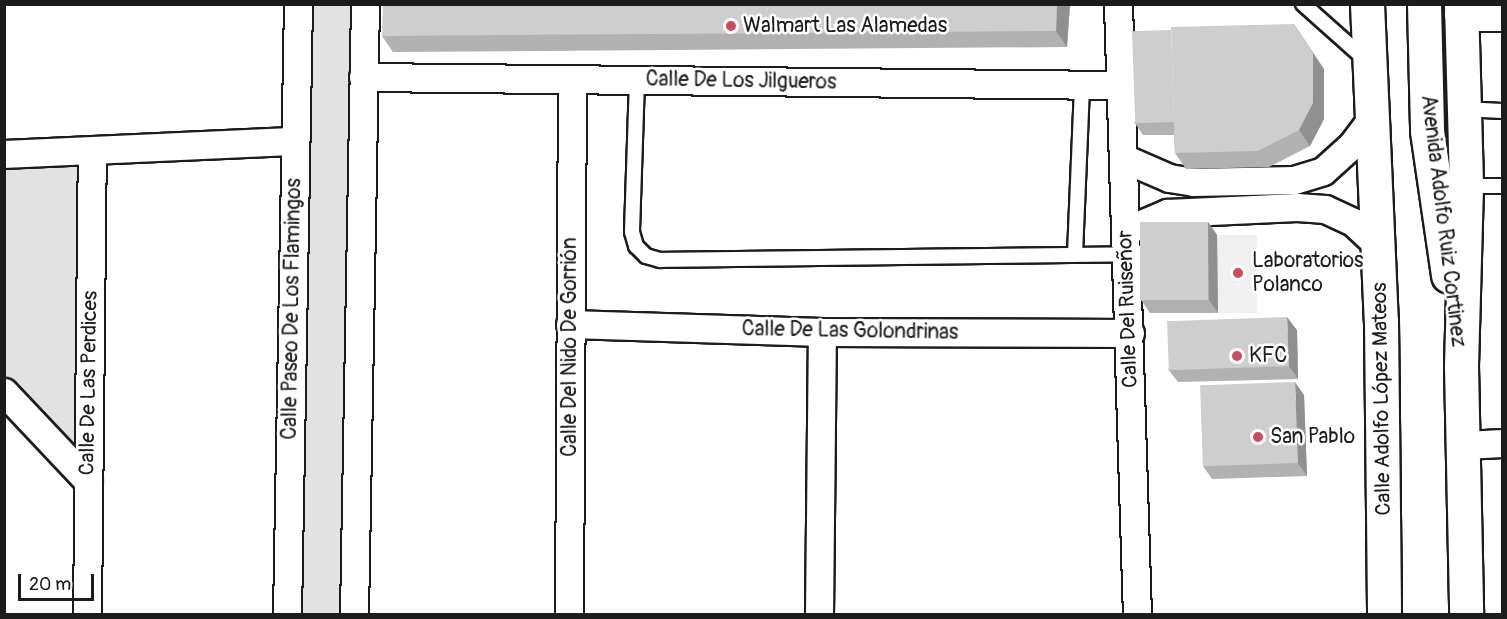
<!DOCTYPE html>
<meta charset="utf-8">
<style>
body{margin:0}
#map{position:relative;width:1507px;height:619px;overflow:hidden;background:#fff;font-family:Pangolin,sans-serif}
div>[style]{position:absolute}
.built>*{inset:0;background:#f0f0f0;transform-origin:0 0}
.green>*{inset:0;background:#e2e2e2;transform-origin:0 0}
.roads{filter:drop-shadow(2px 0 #1c1c1c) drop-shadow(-2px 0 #1c1c1c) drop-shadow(0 2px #1c1c1c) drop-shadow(0 -2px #1c1c1c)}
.lane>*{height:14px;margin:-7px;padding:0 7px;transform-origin:7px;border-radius:7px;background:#fff}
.street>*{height:27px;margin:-13.5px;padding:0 13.5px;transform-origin:13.5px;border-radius:13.5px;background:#fff}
.secondary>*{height:33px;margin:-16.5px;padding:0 16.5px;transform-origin:16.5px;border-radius:16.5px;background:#fff}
.primary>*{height:33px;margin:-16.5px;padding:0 16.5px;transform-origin:16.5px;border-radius:16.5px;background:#fff}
.wall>*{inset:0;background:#b1b1b1}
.shaded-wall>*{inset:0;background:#909090}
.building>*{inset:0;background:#cecece;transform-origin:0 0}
.dots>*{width:16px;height:16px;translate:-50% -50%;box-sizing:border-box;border:3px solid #fff;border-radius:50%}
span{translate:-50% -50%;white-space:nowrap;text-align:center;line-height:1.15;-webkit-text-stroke:5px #fff;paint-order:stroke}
.poi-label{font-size:21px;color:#1c1c1c}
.left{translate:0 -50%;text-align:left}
.street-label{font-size:21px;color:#1c1c1c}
.frame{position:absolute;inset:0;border:6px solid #1c1c1c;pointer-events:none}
.scale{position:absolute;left:18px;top:574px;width:76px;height:27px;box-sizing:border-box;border:3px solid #1c1c1c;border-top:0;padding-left:8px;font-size:18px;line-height:21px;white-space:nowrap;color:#1c1c1c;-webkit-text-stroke:4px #fff;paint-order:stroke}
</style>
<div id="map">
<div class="built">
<i style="left:1217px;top:235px;width:40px;height:78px"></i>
</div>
<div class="green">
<i style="left:299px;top:5px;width:66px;height:609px"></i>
<i style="clip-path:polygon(92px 152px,88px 481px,5px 392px,5px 154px)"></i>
</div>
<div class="roads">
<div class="lane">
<i style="left:1303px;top:4px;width:84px;rotate:41.6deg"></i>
<i style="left:637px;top:80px;width:152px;rotate:91.9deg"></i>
<i style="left:632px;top:232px;width:15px;rotate:74deg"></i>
<i style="left:636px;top:246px;width:14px;rotate:45deg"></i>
<i style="left:646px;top:256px;width:15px;rotate:16deg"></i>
<i style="left:660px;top:260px;width:466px;rotate:-0.7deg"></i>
<i style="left:1463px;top:109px;width:39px;rotate:3deg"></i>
<i style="left:1466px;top:186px;width:36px"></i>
<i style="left:1075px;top:254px;width:169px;rotate:-87.6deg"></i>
</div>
<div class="street">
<i style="left:1118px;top:4px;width:610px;rotate:88.22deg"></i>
<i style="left:363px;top:77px;width:757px;rotate:0.61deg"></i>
<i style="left:4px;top:154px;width:290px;rotate:-2.6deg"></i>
<i style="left:1123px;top:158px;width:50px;rotate:23.5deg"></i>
<i style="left:1169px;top:178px;width:24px;rotate:9deg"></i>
<i style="left:1193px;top:182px;width:101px;rotate:-1.1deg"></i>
<i style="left:1294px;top:180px;width:30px;rotate:-17deg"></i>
<i style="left:1323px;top:171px;width:38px;rotate:-42deg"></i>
<i style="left:1351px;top:146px;width:34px;rotate:-53deg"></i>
<i style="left:1125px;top:231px;width:46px;rotate:-23.2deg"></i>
<i style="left:1167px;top:213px;width:130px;rotate:-2.6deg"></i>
<i style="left:1297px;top:207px;width:28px;rotate:4deg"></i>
<i style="left:1325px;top:209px;width:31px;rotate:25deg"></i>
<i style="left:1353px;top:222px;width:34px;rotate:43deg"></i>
<i style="left:570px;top:324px;width:252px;rotate:1.8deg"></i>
<i style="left:822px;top:332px;width:308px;rotate:0.2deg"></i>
<i style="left:4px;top:392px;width:122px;rotate:46.7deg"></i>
<i style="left:1465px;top:445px;width:37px;rotate:-3deg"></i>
<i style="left:87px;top:614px;width:462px;rotate:-89.4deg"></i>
<i style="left:287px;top:614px;width:610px;rotate:-88.97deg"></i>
<i style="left:354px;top:614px;width:610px;rotate:-88.97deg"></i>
<i style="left:569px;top:614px;width:535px;rotate:-89.68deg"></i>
<i style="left:819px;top:614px;width:282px;rotate:-89.4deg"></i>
</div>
<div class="secondary">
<i style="left:1461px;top:14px;width:41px"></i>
</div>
<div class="primary">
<i style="left:1367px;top:4px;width:317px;rotate:87.5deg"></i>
<i style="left:1381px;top:321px;width:293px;rotate:89.4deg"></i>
<i style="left:1424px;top:4px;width:127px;rotate:88.6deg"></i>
<i style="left:1427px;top:131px;width:146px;rotate:81.7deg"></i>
<i style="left:1461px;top:4px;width:182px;rotate:88.4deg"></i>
<i style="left:1466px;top:186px;width:180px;rotate:91.6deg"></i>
<i style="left:1461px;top:366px;width:248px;rotate:88.8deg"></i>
</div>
</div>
<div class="wall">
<i style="clip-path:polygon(1070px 4px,1067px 47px,393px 52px,382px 36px)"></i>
<i style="clip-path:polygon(1324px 69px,1324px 119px,1310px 146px,1269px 167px,1186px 169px,1175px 153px,1174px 135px,1143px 135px,1134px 122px)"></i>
<i style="clip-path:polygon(1208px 222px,1217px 235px,1218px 313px,1150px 313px,1141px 300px)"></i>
<i style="clip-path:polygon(1297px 330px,1298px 379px,1178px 382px,1168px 369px)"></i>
<i style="clip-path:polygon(1304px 395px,1307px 476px,1212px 479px,1203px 466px)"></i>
</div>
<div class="shaded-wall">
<i style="clip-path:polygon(1057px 4px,1070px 4px,1067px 47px,1056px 31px)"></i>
<i style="clip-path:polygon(1294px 24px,1324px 69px,1324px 119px,1310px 146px,1299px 130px)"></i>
<i style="clip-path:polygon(1208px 222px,1217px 235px,1218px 313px,1209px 300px)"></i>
<i style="clip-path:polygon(1287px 317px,1297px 330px,1298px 379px,1289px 366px)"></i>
<i style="clip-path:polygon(1295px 382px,1304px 395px,1307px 476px,1298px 463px)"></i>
</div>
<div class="building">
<i style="clip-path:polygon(383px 4px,1057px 4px,1056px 31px,382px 36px)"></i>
<i style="clip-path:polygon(1294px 24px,1313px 53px,1313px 103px,1299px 130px,1258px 151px,1175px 153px,1171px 27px)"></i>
<i style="left:1171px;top:30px;width:92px;height:39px;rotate:88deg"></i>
<i style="left:1140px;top:222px;width:68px;height:78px"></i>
<i style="left:1287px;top:317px;width:49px;height:120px;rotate:88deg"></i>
<i style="left:1295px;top:382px;width:81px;height:95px;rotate:88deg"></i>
</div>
<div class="dots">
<i style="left:731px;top:26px;background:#d1495b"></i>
<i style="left:1238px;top:273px;background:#d1495b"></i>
<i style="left:1237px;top:356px;background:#d1495b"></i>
<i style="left:1258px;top:437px;background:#d1495b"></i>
</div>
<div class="poi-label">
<span class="left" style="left:743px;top:26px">Walmart Las Alamedas</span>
<span class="left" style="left:1252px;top:273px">Laboratorios<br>Polanco</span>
<span class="left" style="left:1249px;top:356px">KFC</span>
<span class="left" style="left:1270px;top:437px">San Pablo</span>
</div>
<div class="street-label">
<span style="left:741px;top:81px;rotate:1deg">Calle De Los Jilgueros</span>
<span style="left:1443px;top:221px;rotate:83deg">Avenida Adolfo Ruiz Cortinez</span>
<span style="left:292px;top:309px;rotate:-89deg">Calle Paseo De Los Flamingos</span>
<span style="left:1128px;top:309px;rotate:-92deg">Calle Del Ruiseñor</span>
<span style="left:850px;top:331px;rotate:1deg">Calle De Las Golondrinas</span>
<span style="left:570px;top:347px;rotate:-90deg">Calle Del Nido De Gorrión</span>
<span style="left:89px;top:383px;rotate:-89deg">Calle De Las Perdices</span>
<span style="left:1382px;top:399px;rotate:-91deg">Calle Adolfo López Mateos</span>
</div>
<div class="frame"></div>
<div class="scale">20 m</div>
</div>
